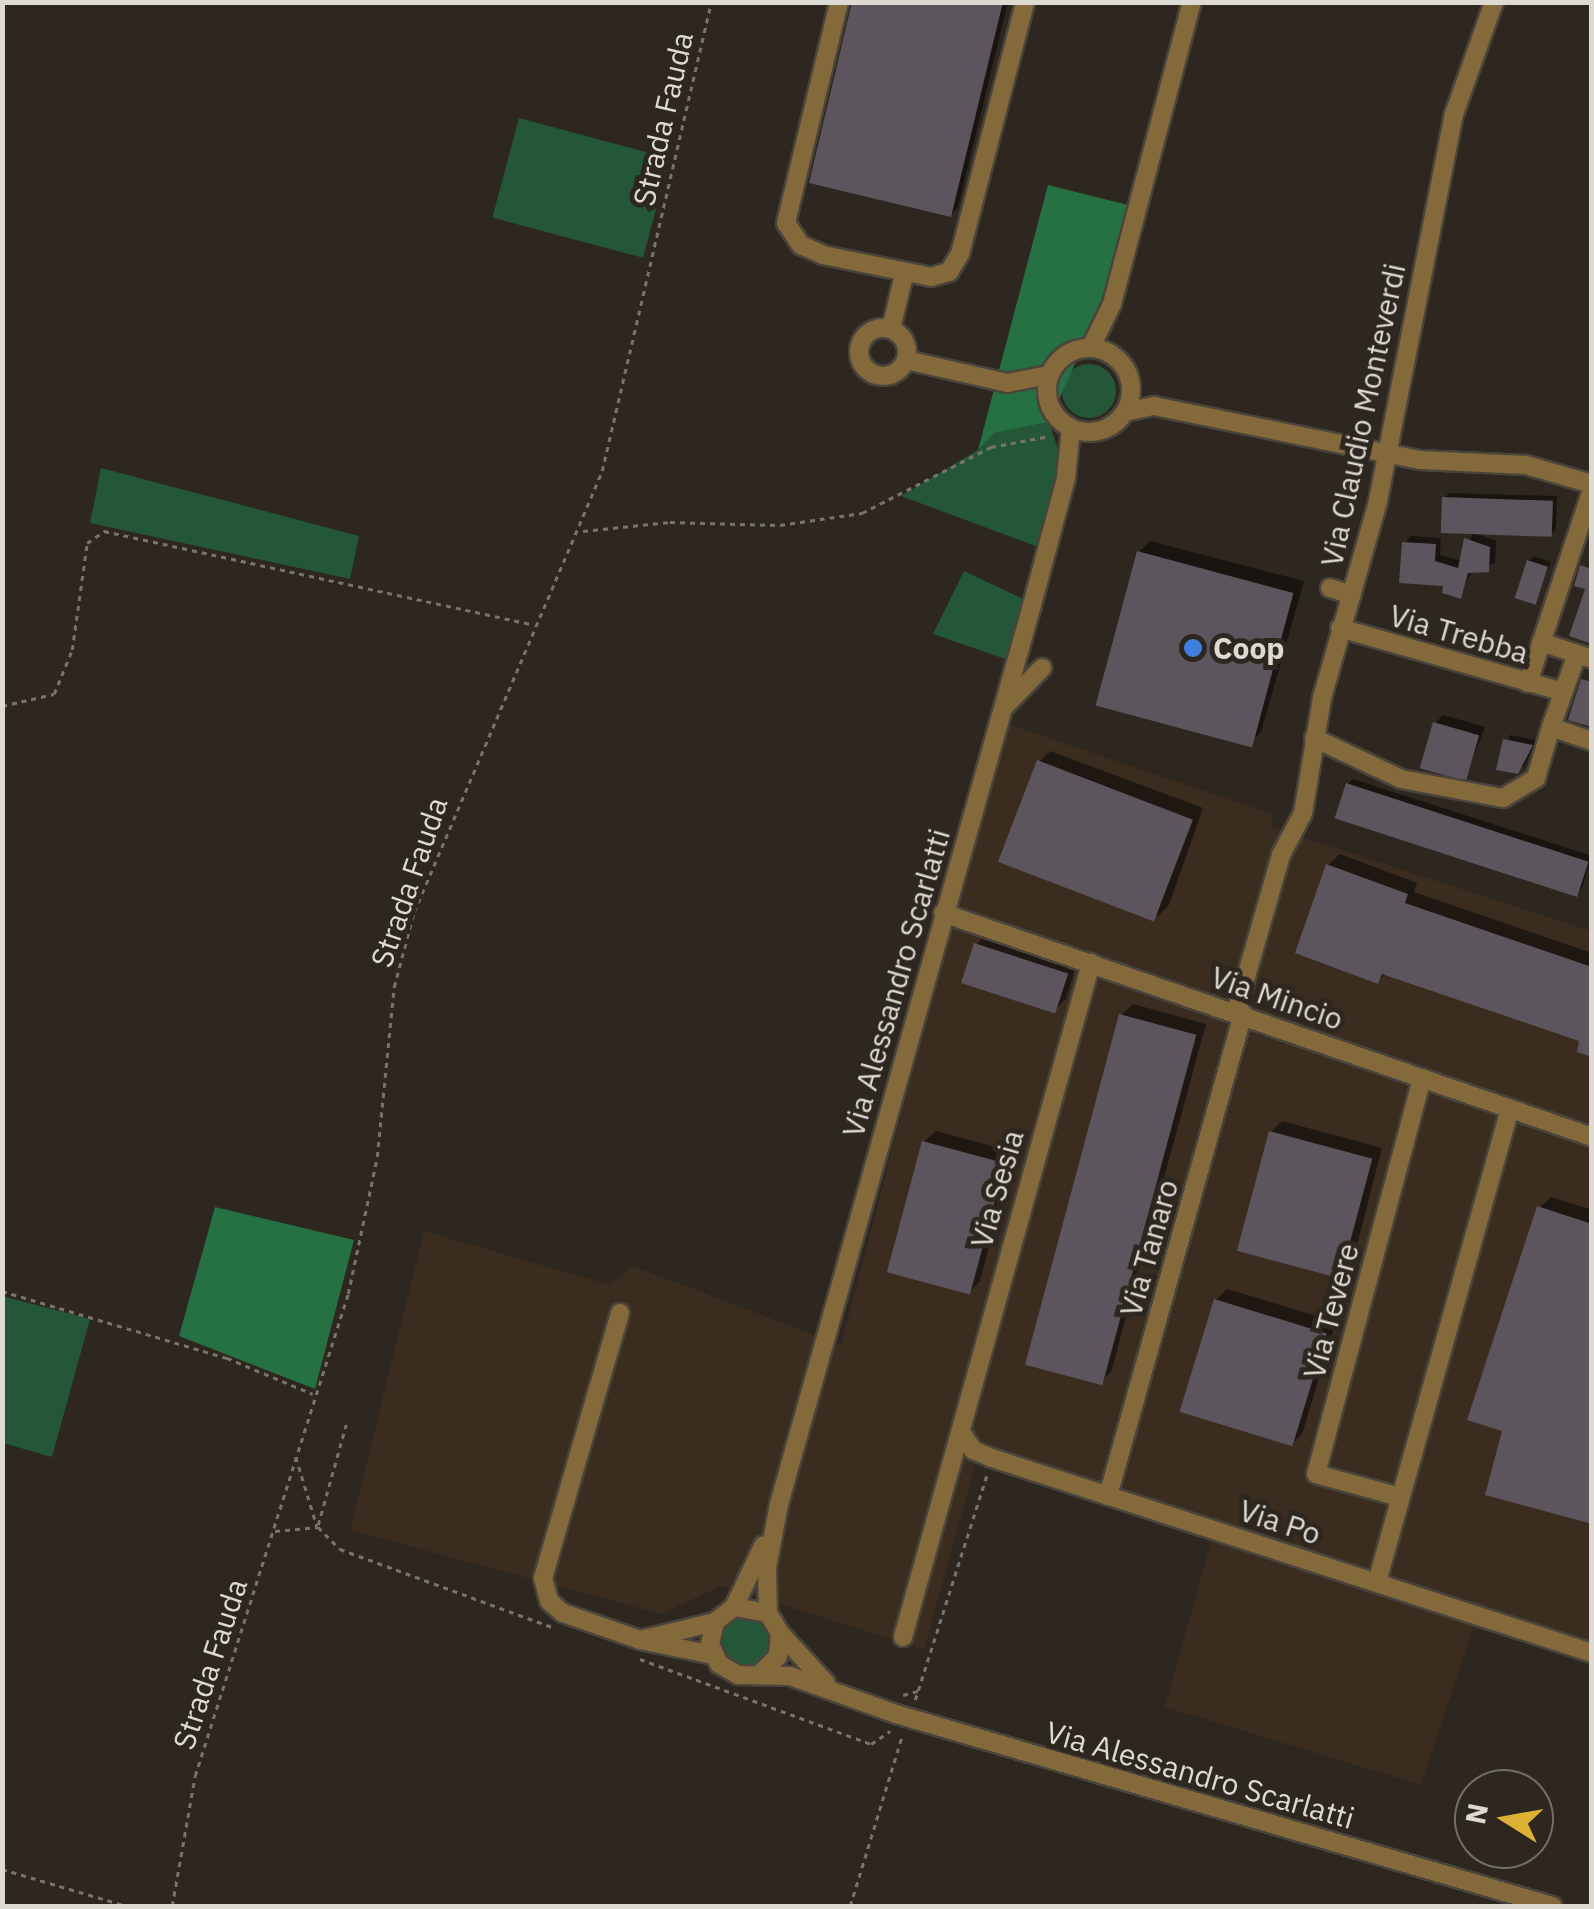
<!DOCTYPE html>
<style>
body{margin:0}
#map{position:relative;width:1594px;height:1909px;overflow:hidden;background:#2d271f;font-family:"IBM Plex Sans",sans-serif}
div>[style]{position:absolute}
.industrial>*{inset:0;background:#3b2c20}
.green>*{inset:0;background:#245737;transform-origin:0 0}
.round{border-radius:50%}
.forest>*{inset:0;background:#267144}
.shadow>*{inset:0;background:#0007}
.building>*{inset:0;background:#5c555e;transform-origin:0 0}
.path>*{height:2.5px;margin-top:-1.25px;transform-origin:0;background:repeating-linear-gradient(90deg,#78746c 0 5px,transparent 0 10px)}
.roads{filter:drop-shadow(2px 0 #49443c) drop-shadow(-2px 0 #49443c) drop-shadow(0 2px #49443c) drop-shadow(0 -2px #49443c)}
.minor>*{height:18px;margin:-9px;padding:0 9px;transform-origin:9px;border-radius:9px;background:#846a3a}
.minor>.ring{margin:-9px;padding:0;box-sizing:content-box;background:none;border:18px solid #846a3a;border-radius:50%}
.dots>*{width:28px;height:28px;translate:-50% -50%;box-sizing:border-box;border:5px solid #2d271f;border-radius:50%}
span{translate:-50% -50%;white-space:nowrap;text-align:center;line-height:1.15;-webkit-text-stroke:10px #2d271f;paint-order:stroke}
.street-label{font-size:30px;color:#dddad4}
.poi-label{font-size:30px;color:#dddad4;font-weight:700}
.left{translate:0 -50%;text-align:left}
.frame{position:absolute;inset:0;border:5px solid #dddad4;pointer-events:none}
.north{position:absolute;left:1454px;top:1769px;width:100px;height:100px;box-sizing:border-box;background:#2d271f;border:2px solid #736f67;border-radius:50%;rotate:281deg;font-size:28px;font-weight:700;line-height:40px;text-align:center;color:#dddad4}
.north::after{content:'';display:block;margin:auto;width:35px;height:45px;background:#ddb133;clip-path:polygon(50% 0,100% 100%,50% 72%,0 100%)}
</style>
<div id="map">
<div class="industrial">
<i style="clip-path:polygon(1004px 723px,1273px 814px,1271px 827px,1591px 931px,1591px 1646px,1479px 1610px,1421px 1785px,1165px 1707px,1211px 1541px,976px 1463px,924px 1649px,721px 1586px,661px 1614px,350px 1530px,424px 1231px,610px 1285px,633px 1266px,841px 1345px)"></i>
</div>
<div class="green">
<i style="left:519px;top:118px;width:156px;height:103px;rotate:15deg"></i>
<i class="round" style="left:1062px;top:364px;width:54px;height:54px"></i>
<i style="clip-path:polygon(1049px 422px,1060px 455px,1038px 547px,901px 496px,978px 450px,993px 433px)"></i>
<i style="clip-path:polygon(101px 468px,359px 536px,350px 579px,90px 523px)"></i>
<i style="clip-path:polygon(964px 571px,1036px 605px,1017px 663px,933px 634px)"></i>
<i style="clip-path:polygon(2px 1296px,90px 1319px,52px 1457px,3px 1443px)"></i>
<i class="round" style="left:719px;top:1614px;width:54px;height:54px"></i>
</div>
<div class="forest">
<i style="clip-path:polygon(1048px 185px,1144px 209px,1049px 422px,994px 433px,978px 450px)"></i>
<i style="clip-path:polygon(215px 1207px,354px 1240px,315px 1389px,179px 1336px)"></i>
</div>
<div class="shadow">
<i style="clip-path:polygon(855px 2px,1008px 2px,958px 207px,950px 215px)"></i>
<i style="clip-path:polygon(1449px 493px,1557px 496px,1556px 529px,1551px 534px,1444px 498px)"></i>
<i style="clip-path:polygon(1473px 532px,1496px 541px,1495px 563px,1472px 570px,1460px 596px,1404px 543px,1411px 536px,1441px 538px,1440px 555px,1462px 561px)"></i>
<i style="clip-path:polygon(1150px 541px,1304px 581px,1261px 732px,1250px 743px,1139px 552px)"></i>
<i style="clip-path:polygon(1534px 556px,1551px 562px,1534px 602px,1529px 561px)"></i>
<i style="clip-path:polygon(1443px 715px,1485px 727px,1466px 776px,1435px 723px)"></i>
<i style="clip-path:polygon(1510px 735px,1536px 740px,1524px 767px,1500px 768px)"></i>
<i style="clip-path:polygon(1050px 751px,1203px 808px,1169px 905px,1158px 916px,1039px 762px)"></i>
<i style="clip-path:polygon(1353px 779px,1592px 856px,1582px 888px,1577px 893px,1348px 784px)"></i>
<i style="clip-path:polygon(1340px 854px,1417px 883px,1414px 892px,1592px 953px,1592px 1055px,1582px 1039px,1387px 972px,1378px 981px,1328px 865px)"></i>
<i style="clip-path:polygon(987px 933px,1077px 962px,1066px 999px,1055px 1010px,976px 945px)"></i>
<i style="clip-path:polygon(1133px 1004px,1206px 1024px,1111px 1372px,1100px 1383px,1122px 1015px)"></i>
<i style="clip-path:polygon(1282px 1121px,1382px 1148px,1352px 1264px,1340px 1275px,1271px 1132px)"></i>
<i style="clip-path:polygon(936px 1131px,1014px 1152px,980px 1281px,969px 1292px,924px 1142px)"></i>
<i style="clip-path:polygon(1551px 1197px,1592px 1210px,1592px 1521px,1505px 1430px,1539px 1208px)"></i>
<i style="clip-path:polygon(1227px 1289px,1336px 1322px,1302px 1434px,1291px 1445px,1216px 1300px)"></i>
</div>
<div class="building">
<i style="clip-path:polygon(852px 2px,1003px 2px,951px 217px,809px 183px)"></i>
<i style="left:1442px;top:497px;width:111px;height:36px;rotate:2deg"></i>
<i style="clip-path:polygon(1464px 538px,1490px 547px,1489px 572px,1468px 573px,1461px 599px,1442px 593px,1443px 586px,1399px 583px,1402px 542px,1436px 544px,1435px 561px,1458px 568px)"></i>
<i style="left:1137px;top:551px;width:162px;height:160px;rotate:15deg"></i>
<i style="left:1527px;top:560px;width:22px;height:40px;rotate:18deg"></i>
<i style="clip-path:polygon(1580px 565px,1592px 569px,1592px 644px,1569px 636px,1585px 589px,1574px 586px)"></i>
<i style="clip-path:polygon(1581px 679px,1592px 682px,1592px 727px,1568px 720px)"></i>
<i style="left:1433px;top:722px;width:48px;height:48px;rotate:16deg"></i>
<i style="clip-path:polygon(1503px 739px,1533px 745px,1518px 774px,1496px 770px)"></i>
<i style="left:1037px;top:760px;width:167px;height:109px;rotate:21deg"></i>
<i style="left:1346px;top:783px;width:255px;height:37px;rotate:18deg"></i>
<i style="clip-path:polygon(1326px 864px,1408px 894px,1405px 903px,1592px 967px,1592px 1057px,1577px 1052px,1579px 1041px,1382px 974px,1378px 984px,1295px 953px)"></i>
<i style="left:974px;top:943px;width:99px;height:42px;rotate:18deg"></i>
<i style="left:1119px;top:1014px;width:80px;height:363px;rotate:15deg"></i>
<i style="left:1269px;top:1131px;width:107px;height:124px;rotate:15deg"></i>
<i style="left:922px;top:1141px;width:86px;height:136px;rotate:15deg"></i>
<i style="clip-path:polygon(1537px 1206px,1592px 1224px,1592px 1524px,1485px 1495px,1502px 1431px,1467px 1420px)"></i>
<i style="left:1214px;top:1299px;width:118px;height:118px;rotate:17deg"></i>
</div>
<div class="path">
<i style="left:583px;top:531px;width:87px;rotate:-5.9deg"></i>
<i style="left:670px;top:522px;width:110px;rotate:1.6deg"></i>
<i style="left:780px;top:525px;width:83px;rotate:-8.3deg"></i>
<i style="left:862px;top:513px;width:145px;rotate:-27.1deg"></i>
<i style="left:991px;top:447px;width:60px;rotate:-10.6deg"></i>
<i style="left:2px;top:706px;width:53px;rotate:-13deg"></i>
<i style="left:54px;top:694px;width:48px;rotate:-67.8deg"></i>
<i style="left:72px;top:650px;width:108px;rotate:-82deg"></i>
<i style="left:87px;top:543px;width:21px;rotate:-35deg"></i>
<i style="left:104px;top:531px;width:440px;rotate:12.3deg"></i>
<i style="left:2px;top:1291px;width:235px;rotate:16.6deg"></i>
<i style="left:227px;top:1358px;width:93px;rotate:22.7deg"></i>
<i style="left:296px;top:1457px;width:72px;rotate:73.1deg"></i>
<i style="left:318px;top:1525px;width:104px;rotate:-74.4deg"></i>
<i style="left:275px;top:1531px;width:43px;rotate:-5.3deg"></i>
<i style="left:318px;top:1527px;width:31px;rotate:45deg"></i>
<i style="left:340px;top:1549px;width:226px;rotate:20.2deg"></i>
<i style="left:640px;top:1659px;width:246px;rotate:20.2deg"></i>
<i style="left:871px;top:1744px;width:23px;rotate:-34deg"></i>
<i style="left:903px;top:1695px;width:16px;rotate:-15deg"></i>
<i style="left:915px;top:1700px;width:237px;rotate:-72.3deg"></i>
<i style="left:2px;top:1869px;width:130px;rotate:16.5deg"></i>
<i style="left:172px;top:1906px;width:132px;rotate:-80deg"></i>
<i style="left:195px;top:1776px;width:506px;rotate:-72.39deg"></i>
<i style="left:348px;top:1294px;width:140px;rotate:-78deg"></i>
<i style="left:377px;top:1157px;width:171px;rotate:-84.3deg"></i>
<i style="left:394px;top:987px;width:78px;rotate:-75.1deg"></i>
<i style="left:414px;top:912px;width:479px;rotate:-66.9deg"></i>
<i style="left:602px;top:471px;width:481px;rotate:-76.9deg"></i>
<i style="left:850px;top:1906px;width:178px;rotate:-73deg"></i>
</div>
<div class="roads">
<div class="minor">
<i style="left:839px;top:2px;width:227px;rotate:103.5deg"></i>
<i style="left:786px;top:223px;width:27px;rotate:56deg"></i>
<i style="left:801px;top:245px;width:24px;rotate:24deg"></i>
<i style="left:823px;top:255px;width:110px;rotate:11.5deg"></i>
<i style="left:931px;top:277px;width:19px;rotate:-16deg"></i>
<i style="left:949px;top:272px;width:21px;rotate:-59deg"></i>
<i style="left:960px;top:254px;width:260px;rotate:-75.5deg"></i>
<i class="ring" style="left:859px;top:328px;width:30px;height:30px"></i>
<i style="left:891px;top:329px;width:56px;rotate:-76.5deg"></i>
<i style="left:1091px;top:347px;width:48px;rotate:-64deg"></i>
<i style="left:1112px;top:304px;width:312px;rotate:-75.2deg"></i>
<i class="ring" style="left:1047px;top:348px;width:66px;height:66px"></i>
<i style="left:906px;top:360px;width:104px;rotate:12.8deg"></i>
<i style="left:1007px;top:383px;width:43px;rotate:-10.8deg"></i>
<i style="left:1125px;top:412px;width:30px;rotate:-12deg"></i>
<i style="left:1154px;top:406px;width:271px;rotate:11.5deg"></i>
<i style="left:1420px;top:460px;width:106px;rotate:2.7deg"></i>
<i style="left:1526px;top:465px;width:69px;rotate:16.1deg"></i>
<i style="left:1330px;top:588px;width:23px;rotate:18deg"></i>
<i style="left:1340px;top:628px;width:232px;rotate:16deg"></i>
<i style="left:1541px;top:642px;width:54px;rotate:18.4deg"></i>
<i style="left:1577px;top:654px;width:77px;rotate:109.6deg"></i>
<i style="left:1551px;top:727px;width:43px;rotate:18.9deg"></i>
<i style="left:1528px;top:683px;width:203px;rotate:-71.7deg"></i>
<i style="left:1006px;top:705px;width:52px;rotate:-45.8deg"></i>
<i style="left:1314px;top:738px;width:96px;rotate:25.2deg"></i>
<i style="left:1401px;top:779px;width:104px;rotate:10.6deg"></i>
<i style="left:1503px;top:798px;width:39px;rotate:-31deg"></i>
<i style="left:1536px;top:778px;width:53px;rotate:-73.6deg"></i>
<i style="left:943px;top:913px;width:687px;rotate:19.04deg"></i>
<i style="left:1236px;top:1012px;width:163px;rotate:-74deg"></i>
<i style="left:1281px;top:855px;width:47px;rotate:-62.4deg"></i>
<i style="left:1303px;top:813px;width:117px;rotate:-80.6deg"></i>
<i style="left:1322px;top:698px;width:205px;rotate:-74.1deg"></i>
<i style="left:1378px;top:501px;width:391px;rotate:-78.9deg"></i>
<i style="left:1453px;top:117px;width:122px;rotate:-70.4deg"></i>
<i style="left:620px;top:1313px;width:276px;rotate:106.2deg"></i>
<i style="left:543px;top:1578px;width:24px;rotate:75deg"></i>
<i style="left:549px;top:1601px;width:18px;rotate:41deg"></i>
<i style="left:563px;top:1613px;width:82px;rotate:19.3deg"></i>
<i style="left:961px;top:1432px;width:22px;rotate:56deg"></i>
<i style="left:973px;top:1450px;width:21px;rotate:23deg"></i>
<i style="left:992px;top:1458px;width:631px;rotate:18deg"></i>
<i style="left:1108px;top:1496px;width:501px;rotate:-74.35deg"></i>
<i style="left:1400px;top:1497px;width:87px;rotate:-164.7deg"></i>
<i style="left:1316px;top:1474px;width:410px;rotate:-75deg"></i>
<i style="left:1377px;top:1582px;width:492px;rotate:-74.3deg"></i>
<i style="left:734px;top:1607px;width:68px;rotate:-64.6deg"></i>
<i style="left:768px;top:1613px;width:45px;rotate:-91.3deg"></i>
<i style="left:767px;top:1568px;width:65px;rotate:-79.4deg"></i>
<i style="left:779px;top:1504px;width:934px;rotate:-74.28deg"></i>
<i style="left:1032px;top:605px;width:131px;rotate:-75deg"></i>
<i style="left:1066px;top:478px;width:50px;rotate:-84.3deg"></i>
<i style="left:780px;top:1633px;width:68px;rotate:47.4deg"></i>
<i style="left:903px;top:1637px;width:700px;rotate:-74.41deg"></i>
<i style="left:713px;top:1655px;width:75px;rotate:-168.4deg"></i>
<i style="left:640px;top:1640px;width:77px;rotate:-13.5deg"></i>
<i style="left:761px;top:1673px;width:24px;rotate:-45deg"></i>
<i style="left:778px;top:1656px;width:23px;rotate:-85deg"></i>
<i style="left:780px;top:1633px;width:23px;rotate:-121deg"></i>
<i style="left:768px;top:1613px;width:35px;rotate:-170deg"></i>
<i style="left:734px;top:1607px;width:24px;rotate:142deg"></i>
<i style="left:715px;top:1622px;width:23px;rotate:103deg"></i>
<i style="left:710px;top:1644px;width:22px;rotate:66deg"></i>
<i style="left:719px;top:1664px;width:22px;rotate:30deg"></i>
<i style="left:738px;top:1675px;width:52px;rotate:1.1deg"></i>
<i style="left:790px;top:1676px;width:113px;rotate:19.7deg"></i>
<i style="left:896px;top:1714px;width:684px;rotate:16.31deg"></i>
</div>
</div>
<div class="dots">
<i style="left:1193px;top:648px;background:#3f7fe0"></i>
</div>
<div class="street-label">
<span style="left:663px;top:119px;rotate:-77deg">Strada Fauda</span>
<span style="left:1363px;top:415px;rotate:-78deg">Via Claudio Monteverdi</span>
<span style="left:1459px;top:634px;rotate:16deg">Via Trebba</span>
<span style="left:409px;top:882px;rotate:-71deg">Strada Fauda</span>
<span style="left:896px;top:983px;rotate:-74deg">Via Alessandro Scarlatti</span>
<span style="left:1277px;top:998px;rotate:19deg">Via Mincio</span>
<span style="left:997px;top:1189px;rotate:-74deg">Via Sesia</span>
<span style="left:1149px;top:1248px;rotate:-74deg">Via Tanaro</span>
<span style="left:1331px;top:1311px;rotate:-75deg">Via Tevere</span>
<span style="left:1280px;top:1522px;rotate:18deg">Via Po</span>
<span style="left:210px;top:1664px;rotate:-72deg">Strada Fauda</span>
<span style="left:1200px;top:1775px;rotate:16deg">Via Alessandro Scarlatti</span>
</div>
<div class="poi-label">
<span class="left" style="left:1213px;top:648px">Coop</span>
</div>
<div class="frame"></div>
<div class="north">N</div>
</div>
